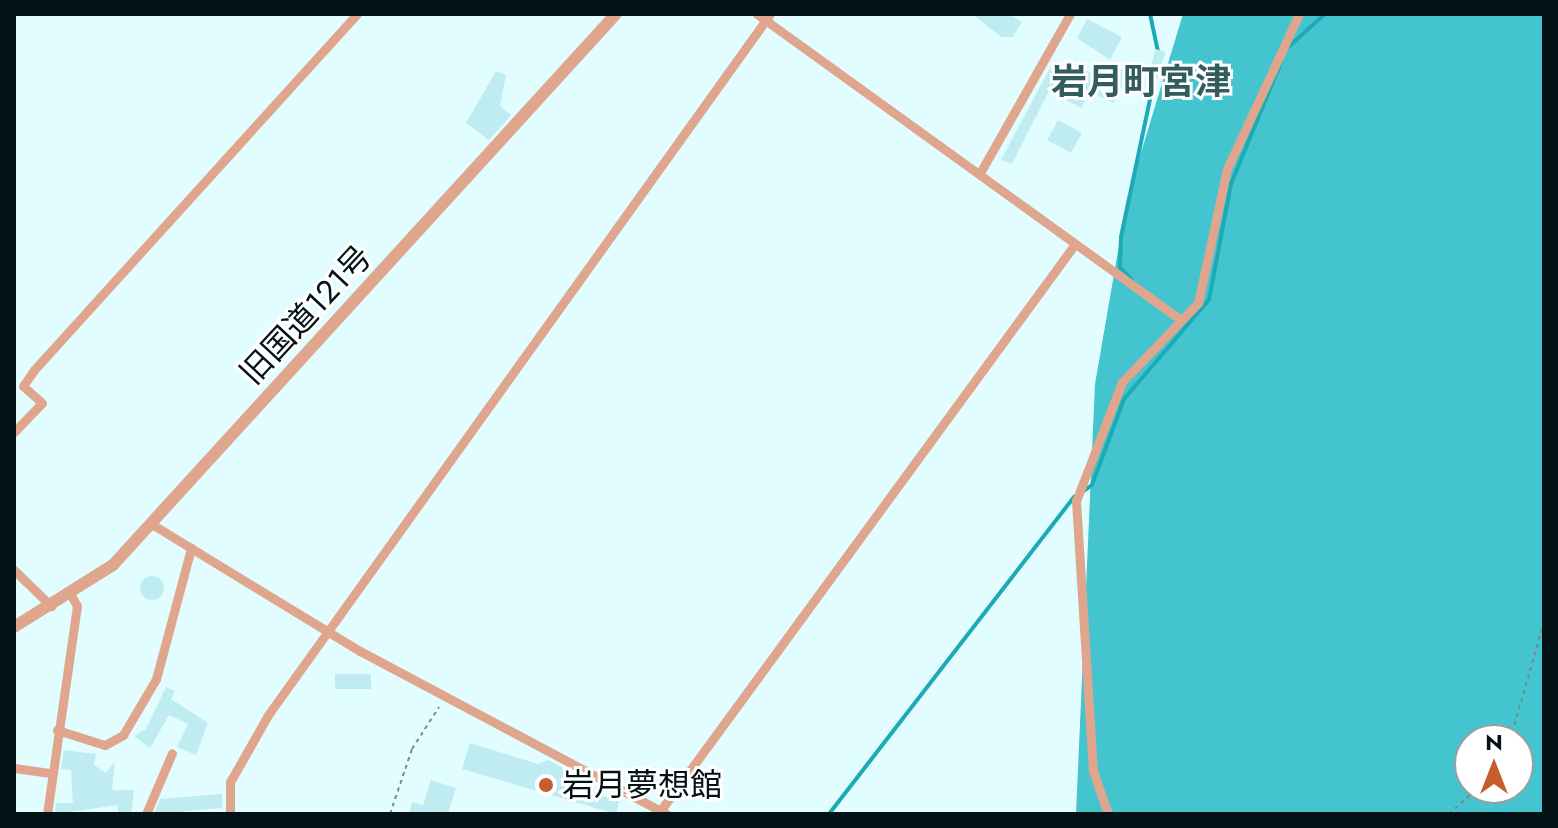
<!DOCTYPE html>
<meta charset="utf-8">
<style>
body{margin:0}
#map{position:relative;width:1558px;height:828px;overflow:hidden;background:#e2fdff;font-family:Jost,"Noto Sans JP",sans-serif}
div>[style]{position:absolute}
.forest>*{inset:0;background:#43c4cf}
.stream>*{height:4px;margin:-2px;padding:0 2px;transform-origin:2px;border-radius:2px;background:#1cabb6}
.building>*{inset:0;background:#bfecf0;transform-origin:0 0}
.round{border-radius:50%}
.path>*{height:2px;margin-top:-1px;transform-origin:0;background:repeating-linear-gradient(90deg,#758a8c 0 4px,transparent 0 8px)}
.minor>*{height:9px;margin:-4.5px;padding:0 4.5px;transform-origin:4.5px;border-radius:4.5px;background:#e0a68d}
.tertiary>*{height:12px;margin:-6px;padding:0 6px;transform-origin:6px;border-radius:6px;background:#e0a68d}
.dots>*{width:22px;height:22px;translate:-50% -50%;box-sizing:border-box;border:4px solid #fff;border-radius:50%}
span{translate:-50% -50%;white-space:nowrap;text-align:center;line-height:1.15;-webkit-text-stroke:6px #fff;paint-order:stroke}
.street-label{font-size:32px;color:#031214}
.poi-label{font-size:32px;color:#031214}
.left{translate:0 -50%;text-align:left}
.quarter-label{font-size:36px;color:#335c5f;font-weight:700}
.frame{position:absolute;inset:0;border:16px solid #031214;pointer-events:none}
.north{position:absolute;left:1454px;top:724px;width:80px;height:80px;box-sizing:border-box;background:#fff;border:2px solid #9aa0a1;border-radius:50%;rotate:0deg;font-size:22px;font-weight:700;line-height:32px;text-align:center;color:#031214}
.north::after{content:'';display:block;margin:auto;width:28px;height:36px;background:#c45e2d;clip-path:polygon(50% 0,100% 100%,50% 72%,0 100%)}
</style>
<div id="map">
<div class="forest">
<i style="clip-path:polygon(evenodd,1183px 14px,1544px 14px,1544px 814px,1076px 814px,1095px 384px,1127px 199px,1183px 14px,1470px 740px,1518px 740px,1518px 788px,1470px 788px,1470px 740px)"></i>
</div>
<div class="stream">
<i style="left:1150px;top:14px;width:39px;rotate:78deg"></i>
<i style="left:1285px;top:50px;width:54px;rotate:-42deg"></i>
<i style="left:1132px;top:280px;width:18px;rotate:-133deg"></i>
<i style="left:1120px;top:267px;width:30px;rotate:-88deg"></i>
<i style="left:1121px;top:237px;width:155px;rotate:-78.1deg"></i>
<i style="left:1082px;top:492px;width:12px;rotate:-35deg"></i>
<i style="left:1092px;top:485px;width:92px;rotate:-69.6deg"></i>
<i style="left:1124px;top:399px;width:130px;rotate:-49.4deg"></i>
<i style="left:1209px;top:300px;width:118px;rotate:-79.3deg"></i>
<i style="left:1231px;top:184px;width:132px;rotate:-67.7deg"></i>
<i style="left:829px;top:814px;width:401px;rotate:-52.3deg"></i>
</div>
<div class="building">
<i style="clip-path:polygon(972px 14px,1008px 14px,1022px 22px,1013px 37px,1001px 37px)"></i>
<i style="clip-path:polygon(1087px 19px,1122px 37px,1110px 60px,1077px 38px)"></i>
<i style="left:1156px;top:49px;width:10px;height:39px;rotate:17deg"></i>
<i style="clip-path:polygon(1113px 66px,1128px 73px,1114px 103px,1090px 92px,1081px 108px,1049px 91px,1012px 164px,1001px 160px,1050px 68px,1075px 82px,1084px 69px,1106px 83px)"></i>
<i style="clip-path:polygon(496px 71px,506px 75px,500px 106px,511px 115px,489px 140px,466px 123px)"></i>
<i style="left:1058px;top:120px;width:27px;height:23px;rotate:28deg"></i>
<i class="round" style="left:140px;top:576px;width:24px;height:24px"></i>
<i style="left:335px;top:674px;width:36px;height:15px"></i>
<i style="clip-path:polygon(166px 687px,175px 691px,171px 699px,208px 723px,196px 755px,177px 747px,188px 724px,169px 715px,150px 748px,134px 736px,146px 729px)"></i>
<i style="clip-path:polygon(470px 743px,538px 764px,548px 760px,582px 778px,579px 789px,619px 801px,616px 814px,462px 769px)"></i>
<i style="clip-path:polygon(64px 750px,96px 754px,94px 765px,106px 773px,115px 761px,112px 790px,134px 790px,131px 814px,118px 814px,118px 805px,55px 814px,56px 803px,73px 803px,71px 770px,61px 769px)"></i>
<i style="clip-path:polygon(431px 780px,456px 788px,448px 814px,409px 814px,412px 802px,423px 805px)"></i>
<i style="clip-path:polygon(222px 794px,222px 808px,154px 814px,160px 799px)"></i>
</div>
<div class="path">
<i style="left:1510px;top:740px;width:123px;rotate:-73.9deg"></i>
<i style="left:390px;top:814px;width:69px;rotate:-71.3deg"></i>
<i style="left:412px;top:749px;width:50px;rotate:-57.3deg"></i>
<i style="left:1449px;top:814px;width:39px;rotate:-42deg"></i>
</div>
<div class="minor">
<i style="left:757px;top:14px;width:523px;rotate:35.82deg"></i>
<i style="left:980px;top:173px;width:183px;rotate:-60.5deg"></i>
<i style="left:14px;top:432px;width:40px;rotate:-46deg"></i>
<i style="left:42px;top:403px;width:25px;rotate:-138deg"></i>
<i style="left:23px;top:386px;width:19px;rotate:-55deg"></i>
<i style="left:34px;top:370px;width:481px;rotate:-47.8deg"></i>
<i style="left:150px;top:523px;width:246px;rotate:31.4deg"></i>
<i style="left:360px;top:651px;width:347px;rotate:28deg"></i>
<i style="left:14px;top:570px;width:52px;rotate:44.2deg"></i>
<i style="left:57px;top:730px;width:50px;rotate:17.4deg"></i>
<i style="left:105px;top:745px;width:21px;rotate:-29deg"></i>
<i style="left:123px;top:735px;width:65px;rotate:-59.5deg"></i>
<i style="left:156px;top:679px;width:136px;rotate:-75deg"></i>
<i style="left:14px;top:768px;width:37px;rotate:8deg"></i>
<i style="left:47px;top:814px;width:210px;rotate:-81.8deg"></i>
<i style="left:77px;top:606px;width:13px;rotate:-119deg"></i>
<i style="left:146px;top:814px;width:66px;rotate:-66.9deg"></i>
<i style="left:230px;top:814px;width:32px;rotate:-90deg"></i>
<i style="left:230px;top:782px;width:77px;rotate:-60.4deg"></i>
<i style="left:268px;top:715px;width:862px;rotate:-54.39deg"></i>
<i style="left:658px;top:814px;width:706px;rotate:-53.81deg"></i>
<i style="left:1108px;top:814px;width:46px;rotate:-109.2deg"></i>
<i style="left:1093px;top:771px;width:271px;rotate:-93.6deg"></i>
<i style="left:1076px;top:501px;width:128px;rotate:-68.9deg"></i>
<i style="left:1122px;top:382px;width:110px;rotate:-46.1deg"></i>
<i style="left:1198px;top:303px;width:137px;rotate:-77.8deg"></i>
<i style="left:1227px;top:169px;width:171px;rotate:-65.1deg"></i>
</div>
<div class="tertiary">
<i style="left:14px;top:627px;width:117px;rotate:-32.1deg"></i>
<i style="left:113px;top:565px;width:746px;rotate:-47.61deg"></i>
</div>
<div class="dots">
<i style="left:546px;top:785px;background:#c45e2d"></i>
</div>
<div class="street-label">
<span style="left:306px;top:315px;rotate:-47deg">旧国道121号</span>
</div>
<div class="poi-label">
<span class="left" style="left:562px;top:785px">岩月夢想館</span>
</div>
<div class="quarter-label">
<span style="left:1141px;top:82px">岩月町宮津</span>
</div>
<div class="frame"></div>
<div class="north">N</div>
</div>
